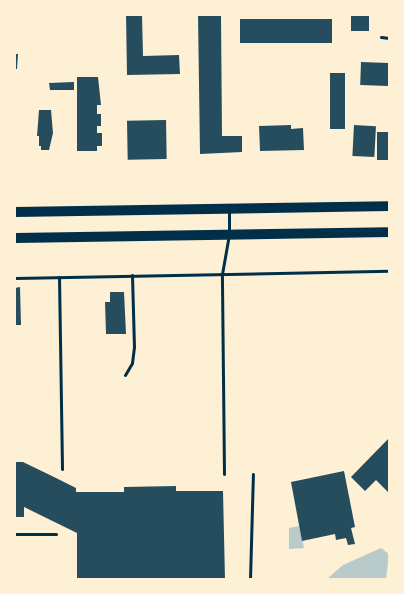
<!DOCTYPE html>
<style>
body{margin:0}
#map{position:relative;width:404px;height:594px;overflow:hidden;background:#fdf0d5;font-family:Karla,sans-serif}
div>[style]{position:absolute}
.green>*{inset:0;background:#b9caca}
.building>*{inset:0;background:#264d5e;transform-origin:0 0}
.service>*{height:3px;margin:-1.5px;padding:0 1.5px;transform-origin:1.5px;border-radius:1.5px;background:#003049}
.trunk>*{height:10px;margin:-5px;padding:0 5px;transform-origin:5px;border-radius:5px;background:#003049}
span{translate:-50% -50%;white-space:nowrap;text-align:center;line-height:1.15;-webkit-text-stroke:5px #fdf0d5;paint-order:stroke}
.frame{position:absolute;inset:0;border:16px solid #fdf0d5;pointer-events:none}
</style>
<div id="map">
<div class="green">
<i style="clip-path:polygon(299px 526px,304px 548px,289px 549px,289px 528px)"></i>
<i style="clip-path:polygon(381px 548px,389px 554px,386px 579px,327px 579px,343px 565px)"></i>
</div>
<div class="building">
<i style="clip-path:polygon(126px 15px,142px 15px,143px 56px,179px 55px,180px 74px,127px 75px)"></i>
<i style="clip-path:polygon(198px 15px,221px 15px,222px 136px,242px 136px,242px 152px,200px 154px)"></i>
<i style="left:351px;top:15px;width:18px;height:16px"></i>
<i style="left:332px;top:19px;width:24px;height:92px;rotate:90deg"></i>
<i style="clip-path:polygon(15px 54px,18px 54px,17px 69px,15px 69px)"></i>
<i style="left:361px;top:62px;width:28px;height:23px;rotate:2deg"></i>
<i style="left:330px;top:73px;width:15px;height:56px"></i>
<i style="clip-path:polygon(77px 77px,98px 77px,101px 105px,97px 105px,97px 114px,101px 114px,101px 126px,97px 126px,97px 133px,102px 133px,102px 146px,97px 146px,97px 151px,77px 151px)"></i>
<i style="clip-path:polygon(74px 82px,74px 90px,50px 90px,49px 83px)"></i>
<i style="clip-path:polygon(39px 110px,51px 110px,53px 133px,49px 150px,41px 150px,41px 146px,39px 146px,39px 136px,37px 136px)"></i>
<i style="left:166px;top:120px;width:39px;height:39px;rotate:89deg"></i>
<i style="clip-path:polygon(291px 125px,291px 129px,303px 128px,304px 150px,260px 151px,259px 126px)"></i>
<i style="left:354px;top:125px;width:22px;height:31px;rotate:3deg"></i>
<i style="left:377px;top:132px;width:12px;height:28px"></i>
<i style="clip-path:polygon(20px 287px,21px 325px,15px 325px,15px 288px)"></i>
<i style="clip-path:polygon(110px 292px,124px 292px,126px 334px,106px 334px,105px 302px,110px 302px)"></i>
<i style="clip-path:polygon(389px 438px,389px 493px,376px 480px,365px 491px,351px 477px)"></i>
<i style="clip-path:polygon(15px 462px,23px 462px,54px 477px,76px 488px,76px 492px,124px 492px,124px 487px,176px 486px,176px 491px,223px 491px,225px 579px,77px 579px,77px 533px,24px 507px,24px 517px,15px 517px)"></i>
<i style="clip-path:polygon(344px 471px,355px 527px,351px 528px,355px 544px,348px 545px,346px 538px,336px 540px,335px 534px,302px 541px,291px 482px)"></i>
</div>
<div class="service">
<i style="left:381px;top:37px;width:8px;rotate:7deg"></i>
<i style="left:59px;top:277px;width:192px;rotate:89.1deg"></i>
<i style="left:15px;top:278px;width:374px;rotate:-1.1deg"></i>
<i style="left:125px;top:375px;width:14px;rotate:-60deg"></i>
<i style="left:132px;top:363px;width:16px;rotate:-83deg"></i>
<i style="left:134px;top:347px;width:72px;rotate:-91.6deg"></i>
<i style="left:224px;top:474px;width:200px;rotate:-90.6deg"></i>
<i style="left:222px;top:274px;width:39px;rotate:-80deg"></i>
<i style="left:229px;top:236px;width:25px;rotate:-90deg"></i>
<i style="left:15px;top:534px;width:41px"></i>
<i style="left:250px;top:579px;width:105px;rotate:-88.4deg"></i>
</div>
<div class="trunk">
<i style="left:15px;top:212px;width:374px;rotate:-0.9deg"></i>
<i style="left:15px;top:238px;width:374px;rotate:-0.9deg"></i>
</div>
<div class="frame"></div>
</div>
